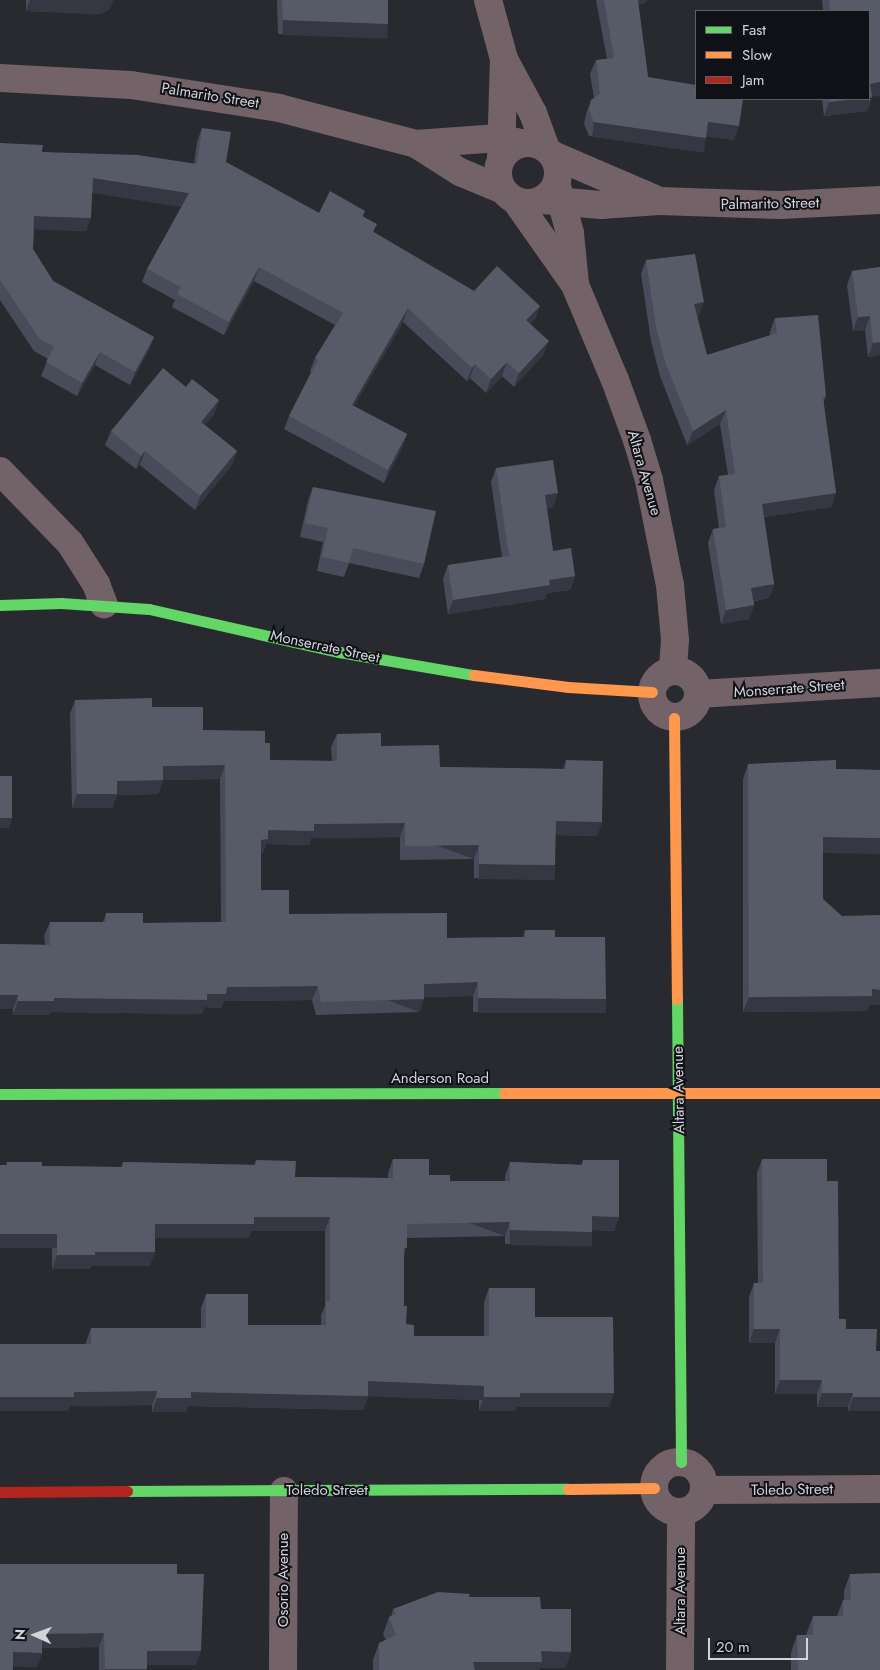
<!DOCTYPE html>
<style>
body{margin:0}
#map{position:relative;width:880px;height:1670px;overflow:hidden;background:#282a2f;font-family:Jost,sans-serif}
div>[style]{position:absolute}
.street>*{height:28px;margin:-14px;padding:0 14px;transform-origin:14px;border-radius:14px;background:#736268}
.street>.ring{margin:-14px;padding:0;box-sizing:content-box;background:none;border:28px solid #736268;border-radius:50%}
.fast>*{height:11px;margin:-5.5px;padding:0 5.5px;transform-origin:5.5px;border-radius:5.5px;background:#63d668}
.slow>*{height:11px;margin:-5.5px;padding:0 5.5px;transform-origin:5.5px;border-radius:5.5px;background:#ff974d}
.jam>*{height:11px;margin:-5.5px;padding:0 5.5px;transform-origin:5.5px;border-radius:5.5px;background:#b3261e}
.wall>*{inset:0;background:#484c5a}
.shaded-wall>*{inset:0;background:#353843;transform-origin:0 0}
.building>*{inset:0;background:#575b67;transform-origin:0 0}
span{translate:-50% -50%;white-space:nowrap;text-align:center;line-height:1.15;-webkit-text-stroke:4px #101116;paint-order:stroke}
.street-label{font-size:15px;color:#d1d4da}
.legend{position:absolute;left:695px;top:10px;width:175px;height:90px;box-sizing:border-box;background:#101116;border:1px solid #5d5f64;margin:0;padding:6px 9px;list-style:none;font-size:15px;color:#d1d4da}
.legend li{display:flex;align-items:center;gap:10px;height:25px}
.legend b{width:25px;border:1px solid #5d5f64}
.north{position:absolute;left:10px;top:1610px;width:50px;height:50px;-webkit-text-stroke:4px #101116;paint-order:stroke;rotate:272deg;font-size:14px;font-weight:700;line-height:20px;text-align:center;color:#d1d4da}
.north::after{content:'';display:block;margin:auto;width:18px;height:22px;background:#d1d4da;clip-path:polygon(50% 0,100% 100%,50% 72%,0 100%)}
.scale{position:absolute;left:708px;top:1638px;width:100px;height:22px;box-sizing:border-box;border:2px solid #d1d4da;border-top:0;padding-left:6px;font-size:15px;line-height:18px;white-space:nowrap;color:#d1d4da;-webkit-text-stroke:4px #101116;paint-order:stroke}
</style>
<div id="map">
<div class="street">
<i style="left:488px;top:0;width:61px;rotate:74.8deg"></i>
<i style="left:504px;top:59px;width:61px;rotate:61.8deg"></i>
<i style="left:533px;top:113px;width:37px;rotate:70deg"></i>
<i style="left:0;top:78px;width:131px;rotate:3.1deg"></i>
<i style="left:131px;top:85px;width:150px;rotate:8.8deg"></i>
<i style="left:279px;top:108px;width:142px;rotate:14.7deg"></i>
<i style="left:416px;top:144px;width:52px;rotate:32.5deg"></i>
<i style="left:460px;top:172px;width:47px;rotate:22.7deg"></i>
<i class="ring" style="left:498px;top:143px;width:32px;height:32px"></i>
<i style="left:416px;top:144px;width:83px;rotate:-4.1deg"></i>
<i style="left:499px;top:138px;width:23px;rotate:13deg"></i>
<i style="left:501px;top:155px;width:96px;rotate:-88.2deg"></i>
<i style="left:553px;top:155px;width:109px;rotate:23.3deg"></i>
<i style="left:557px;top:186px;width:49px;rotate:74.5deg"></i>
<i style="left:570px;top:233px;width:51px;rotate:84.4deg"></i>
<i style="left:543px;top:200px;width:58px;rotate:4.9deg"></i>
<i style="left:601px;top:205px;width:58px;rotate:-3.9deg"></i>
<i style="left:659px;top:201px;width:122px;rotate:1.9deg"></i>
<i style="left:781px;top:205px;width:99px;rotate:-2.9deg"></i>
<i style="left:516px;top:201px;width:103px;rotate:54.9deg"></i>
<i style="left:575px;top:285px;width:103px;rotate:67.2deg"></i>
<i style="left:615px;top:380px;width:64px;rotate:69.9deg"></i>
<i style="left:637px;top:440px;width:42px;rotate:73.3deg"></i>
<i style="left:649px;top:480px;width:107px;rotate:78.7deg"></i>
<i style="left:670px;top:585px;width:55px;rotate:84.8deg"></i>
<i style="left:675px;top:640px;width:31px;rotate:94deg"></i>
<i style="left:0;top:471px;width:100px;rotate:45.8deg"></i>
<i style="left:70px;top:543px;width:49px;rotate:57.6deg"></i>
<i style="left:96px;top:584px;width:22px;rotate:69deg"></i>
<i class="ring" style="left:652px;top:671px;width:18px;height:18px"></i>
<i style="left:698px;top:694px;width:182px;rotate:-3.5deg"></i>
<i class="ring" style="left:654px;top:1462px;width:22px;height:22px"></i>
<i style="left:705px;top:1490px;width:175px;rotate:-0.3deg"></i>
<i style="left:283px;top:1670px;width:179px;rotate:-89.7deg"></i>
<i style="left:680px;top:1670px;width:157px;rotate:-89.6deg"></i>
</div>
<div class="fast">
<i style="left:0;top:605px;width:61px;rotate:-1.9deg"></i>
<i style="left:61px;top:603px;width:88px;rotate:3.9deg"></i>
<i style="left:149px;top:609px;width:195px;rotate:12.8deg"></i>
<i style="left:339px;top:652px;width:137px;rotate:9.7deg"></i>
<i style="left:677px;top:999px;width:463px;rotate:89.5deg"></i>
<i style="left:0;top:1094px;width:504px;rotate:-0.11deg"></i>
<i style="left:127px;top:1491px;width:441px;rotate:-0.3deg"></i>
</div>
<div class="slow">
<i style="left:474px;top:675px;width:95px;rotate:7.3deg"></i>
<i style="left:568px;top:687px;width:84px;rotate:3.4deg"></i>
<i style="left:674px;top:718px;width:281px;rotate:89.4deg"></i>
<i style="left:504px;top:1093px;width:376px"></i>
<i style="left:568px;top:1489px;width:86px;rotate:-0.7deg"></i>
</div>
<div class="jam">
<i style="left:0;top:1492px;width:127px;rotate:-0.5deg"></i>
</div>
<div class="wall">
<i style="clip-path:polygon(26px 0,113px 0,110px 9px,100px 14px,26px 11px)"></i>
<i style="clip-path:polygon(277px 0,388px 0,383px 38px,278px 34px)"></i>
<i style="clip-path:polygon(596px 0,647px 0,646px 3px,638px 4px,648px 77px,734px 140px,706px 136px,700px 152px,589px 136px,584px 124px,586px 114px,591px 100px,594px 98px,590px 74px,596px 60px,607px 59px)"></i>
<i style="clip-path:polygon(822px 0,880px 0,872px 97px,867px 111px,824px 116px,822px 99px,869px 99px,869px 11px,823px 11px)"></i>
<i style="clip-path:polygon(202px 128px,226px 162px,319px 213px,365px 211px,363px 216px,374px 232px,474px 291px,540px 306px,535px 319px,530px 324px,544px 354px,514px 387px,502px 376px,486px 393px,470px 378px,467px 381px,403px 322px,354px 406px,407px 434px,402px 448px,384px 483px,284px 429px,289px 416px,311px 372px,310px 371px,315px 358px,335px 325px,254px 281px,224px 335px,172px 307px,175px 300px,142px 282px,147px 269px,182px 206px,92px 192px,86px 231px,34px 229px,33px 249px,53px 281px,154px 337px,149px 350px,130px 385px,95px 365px,77px 396px,41px 376px,48px 359px,34px 351px,0 300px,0 143px,42px 152px,194px 164px,197px 142px)"></i>
<i style="clip-path:polygon(646px 260px,699px 316px,697px 316px,707px 355px,770px 336px,770px 332px,775px 318px,826px 396px,823px 403px,836px 493px,831px 507px,764px 517px,774px 584px,769px 598px,754px 601px,754px 605px,749px 619px,721px 624px,708px 543px,713px 529px,719px 528px,714px 490px,719px 476px,728px 475px,720px 424px,687px 445px,660px 376px,651px 341px,641px 274px)"></i>
<i style="clip-path:polygon(880px 267px,880px 355px,868px 357px,865px 330px,853px 331px,847px 285px,852px 271px)"></i>
<i style="clip-path:polygon(186px 387px,219px 400px,214px 414px,205px 425px,237px 451px,232px 465px,195px 510px,140px 465px,136px 469px,105px 445px,111px 431px)"></i>
<i style="clip-path:polygon(496px 468px,553px 507px,547px 508px,553px 551px,575px 576px,570px 590px,547px 593px,545px 599px,448px 614px,443px 579px,448px 565px,502px 557px,491px 482px)"></i>
<i style="clip-path:polygon(313px 487px,424px 564px,419px 578px,349px 563px,344px 577px,317px 571px,323px 542px,300px 537px,308px 501px)"></i>
<i style="clip-path:polygon(75px 700px,152px 707px,203px 730px,265px 743px,270px 760px,332px 761px,331px 747px,337px 734px,381px 746px,440px 767px,563px 769px,566px 760px,602px 822px,597px 836px,555px 835px,550px 879px,474px 878px,474px 859px,400px 860px,400px 837px,311px 838px,309px 845px,266px 844px,263px 853px,261px 853px,261px 890px,289px 914px,447px 938px,523px 937px,525px 930px,555px 937px,601px 1013px,473px 1012px,473px 996px,424px 997px,419px 1012px,316px 1015px,312px 1000px,224px 1001px,221px 1008px,204px 1007px,202px 1014px,50px 1012px,49px 1015px,13px 1015px,13px 1009px,0 1009px,0 944px,45px 945px,44px 936px,50px 922px,103px 922px,106px 913px,143px 923px,221px 922px,220px 779px,163px 780px,158px 794px,117px 795px,112px 808px,72px 808px,70px 714px)"></i>
<i style="clip-path:polygon(748px 764px,836px 769px,880px 770px,880px 853px,823px 852px,823px 899px,869px 1005px,867px 1011px,743px 1012px,743px 779px)"></i>
<i style="clip-path:polygon(393px 1159px,429px 1175px,450px 1181px,505px 1181px,505px 1176px,510px 1162px,581px 1165px,583px 1160px,619px 1217px,614px 1231px,592px 1230px,587px 1246px,505px 1244px,505px 1236px,407px 1238px,404px 1256px,404px 1306px,406px 1324px,414px 1336px,484px 1336px,484px 1302px,489px 1288px,535px 1317px,609px 1407px,516px 1407px,515px 1411px,479px 1411px,479px 1400px,368px 1396px,363px 1410px,188px 1406px,186px 1412px,152px 1412px,152px 1405px,70px 1406px,68px 1411px,86px 1342px,91px 1328px,201px 1328px,201px 1308px,206px 1294px,248px 1325px,321px 1325px,321px 1315px,325px 1306px,325px 1231px,251px 1231px,249px 1238px,155px 1238px,150px 1266px,91px 1266px,90px 1269px,52px 1269px,52px 1248px,6px 1165px,7px 1162px,42px 1166px,121px 1167px,123px 1162px,254px 1165px,256px 1160px,295px 1177px,388px 1178px,388px 1173px)"></i>
<i style="clip-path:polygon(762px 1159px,827px 1181px,839px 1319px,846px 1329px,876px 1351px,880px 1351px,880px 1411px,848px 1411px,848px 1407px,817px 1407px,817px 1394px,775px 1394px,775px 1343px,749px 1343px,749px 1297px,754px 1283px,758px 1283px,757px 1173px)"></i>
<i style="clip-path:polygon(177px 1574px,196px 1665px,147px 1665px,146px 1670px,99px 1670px,99px 1647px,42px 1648px,42px 1653px,37px 1667px,13px 1666px,0 1670px)"></i>
<i style="clip-path:polygon(850px 1574px,880px 1670px,791px 1670px,791px 1653px,797px 1635px,806px 1635px,813px 1616px,837px 1616px,843px 1600px,844px 1600px,844px 1591px)"></i>
<i style="clip-path:polygon(469px 1597px,541px 1609px,571px 1652px,565px 1668px,540px 1668px,539px 1670px,373px 1670px,373px 1660px,379px 1643px,386px 1640px,383px 1634px,389px 1617px,391px 1617px,393px 1609px)"></i>
</div>
<div class="shaded-wall">
<i style="clip-path:polygon(30px 0,113px 0,110px 9px,100px 14px,26px 11px)"></i>
<i style="clip-path:polygon(633px 0,647px 0,646px 3px,631px 5px)"></i>
<i style="left:283px;top:20px;width:105px;height:15px;rotate:2deg"></i>
<i style="clip-path:polygon(880px 82px,880px 96px,870px 97px,872px 97px,867px 111px,824px 116px,829px 102px,855px 99px,869px 99px,869px 87px,870px 84px)"></i>
<i style="left:594px;top:122px;width:113px;height:15px;rotate:8deg"></i>
<i style="clip-path:polygon(708px 122px,739px 126px,734px 140px,703px 136px)"></i>
<i style="left:93px;top:178px;width:97px;height:15px;rotate:9deg"></i>
<i style="clip-path:polygon(34px 216px,91px 218px,86px 231px,29px 229px)"></i>
<i style="clip-path:polygon(259px 267px,254px 281px,224px 335px,229px 322px)"></i>
<i style="clip-path:polygon(704px 302px,699px 316px,689px 318px,694px 304px)"></i>
<i style="clip-path:polygon(540px 306px,535px 319px,521px 334px,526px 320px)"></i>
<i style="clip-path:polygon(408px 308px,403px 322px,347px 418px,352px 405px)"></i>
<i style="clip-path:polygon(870px 316px,865px 330px,853px 331px,858px 317px)"></i>
<i style="clip-path:polygon(154px 337px,149px 350px,130px 385px,135px 372px)"></i>
<i style="clip-path:polygon(549px 341px,544px 354px,514px 387px,519px 373px)"></i>
<i style="clip-path:polygon(880px 342px,880px 355px,868px 357px,873px 343px)"></i>
<i style="clip-path:polygon(100px 352px,95px 365px,77px 396px,82px 383px)"></i>
<i style="clip-path:polygon(507px 362px,502px 376px,486px 393px,491px 379px)"></i>
<i style="clip-path:polygon(475px 364px,470px 378px,467px 381px,472px 368px)"></i>
<i style="clip-path:polygon(219px 400px,214px 414px,196px 436px,201px 422px)"></i>
<i style="clip-path:polygon(726px 410px,720px 424px,687px 445px,693px 431px)"></i>
<i style="clip-path:polygon(407px 434px,402px 448px,384px 483px,388px 470px)"></i>
<i style="clip-path:polygon(145px 451px,140px 465px,136px 469px,141px 456px)"></i>
<i style="clip-path:polygon(237px 451px,232px 465px,195px 510px,200px 496px)"></i>
<i style="clip-path:polygon(558px 493px,553px 507px,540px 509px,545px 495px)"></i>
<i style="clip-path:polygon(836px 493px,831px 507px,757px 518px,762px 504px)"></i>
<i style="clip-path:polygon(575px 576px,570px 590px,547px 593px,545px 599px,448px 614px,453px 600px,549px 580px)"></i>
<i style="clip-path:polygon(774px 584px,769px 598px,746px 602px,751px 588px)"></i>
<i style="clip-path:polygon(754px 605px,749px 619px,721px 624px,726px 610px)"></i>
<i style="clip-path:polygon(225px 765px,220px 779px,158px 780px,163px 766px)"></i>
<i style="clip-path:polygon(163px 780px,158px 794px,117px 795px,112px 808px,72px 808px,77px 794px,117px 781px)"></i>
<i style="clip-path:polygon(0 818px,12px 818px,9px 828px,0 828px)"></i>
<i style="clip-path:polygon(556px 821px,602px 822px,597px 836px,551px 835px)"></i>
<i style="clip-path:polygon(405px 823px,400px 837px,311px 838px,309px 845px,266px 844px,263px 853px,256px 853px,261px 840px,268px 830px,314px 824px)"></i>
<i style="left:823px;top:837px;width:57px;height:16px;rotate:1deg"></i>
<i style="left:479px;top:845px;width:15px;height:74px;rotate:110deg"></i>
<i style="left:479px;top:864px;width:76px;height:15px;rotate:1deg"></i>
<i style="clip-path:polygon(478px 982px,473px 996px,419px 997px,424px 984px)"></i>
<i style="clip-path:polygon(318px 986px,312px 1000px,224px 1001px,221px 1008px,204px 1007px,202px 1014px,50px 1012px,49px 1015px,13px 1015px,18px 1001px,54px 998px,207px 994px,227px 987px)"></i>
<i style="clip-path:polygon(872px 989px,880px 990px,880px 1005px,869px 1005px,867px 1011px,743px 1012px,749px 997px)"></i>
<i style="clip-path:polygon(0 995px,18px 995px,13px 1009px,0 1009px)"></i>
<i style="left:478px;top:998px;width:128px;height:15px"></i>
<i style="left:424px;top:999px;width:14px;height:103px;rotate:111deg"></i>
<i style="clip-path:polygon(592px 1216px,619px 1217px,614px 1231px,587px 1230px)"></i>
<i style="clip-path:polygon(254px 1217px,330px 1217px,325px 1231px,251px 1231px,249px 1238px,150px 1238px,155px 1224px)"></i>
<i style="left:510px;top:1222px;width:15px;height:103px;rotate:110deg"></i>
<i style="left:510px;top:1230px;width:82px;height:15px;rotate:1deg"></i>
<i style="left:0;top:1234px;width:57px;height:14px"></i>
<i style="clip-path:polygon(95px 1252px,155px 1252px,150px 1266px,91px 1266px,90px 1269px,52px 1269px,57px 1255px)"></i>
<i style="clip-path:polygon(754px 1329px,780px 1329px,775px 1343px,749px 1343px)"></i>
<i style="clip-path:polygon(780px 1380px,822px 1380px,817px 1394px,775px 1394px)"></i>
<i style="left:368px;top:1381px;width:116px;height:15px;rotate:2deg"></i>
<i style="clip-path:polygon(157px 1391px,152px 1405px,70px 1406px,68px 1411px,0 1411px,0 1397px,74px 1392px)"></i>
<i style="clip-path:polygon(191px 1392px,368px 1396px,363px 1410px,188px 1406px,186px 1412px,152px 1412px,157px 1398px)"></i>
<i style="clip-path:polygon(520px 1393px,614px 1393px,609px 1407px,516px 1407px,515px 1411px,479px 1411px,484px 1397px)"></i>
<i style="clip-path:polygon(822px 1393px,853px 1393px,848px 1407px,817px 1407px)"></i>
<i style="clip-path:polygon(853px 1397px,880px 1397px,880px 1411px,848px 1411px)"></i>
<i style="clip-path:polygon(104px 1633px,99px 1647px,37px 1648px,42px 1634px)"></i>
<i style="clip-path:polygon(147px 1651px,201px 1651px,196px 1665px,142px 1665px)"></i>
<i style="clip-path:polygon(541px 1651px,571px 1652px,565px 1668px,540px 1668px,539px 1670px,470px 1670px,473px 1662px)"></i>
<i style="clip-path:polygon(13px 1652px,42px 1653px,37px 1667px,8px 1666px)"></i>
<i style="left:105px;top:1669px;width:42px;height:1px"></i>
</div>
<div class="building">
<i style="clip-path:polygon(282px 0,388px 0,388px 24px,283px 20px)"></i>
<i style="clip-path:polygon(604px 0,638px 0,648px 77px,696px 85px,696px 99px,743px 99px,739px 126px,708px 122px,706px 138px,594px 122px,589px 110px,591px 100px,600px 94px,596px 60px,614px 58px)"></i>
<i style="clip-path:polygon(829px 0,880px 0,880px 82px,870px 84px,872px 97px,869px 97px,869px 11px,830px 11px)"></i>
<i style="clip-path:polygon(829px 99px,855px 99px,829px 102px)"></i>
<i style="clip-path:polygon(202px 128px,231px 132px,226px 162px,319px 213px,330px 191px,365px 211px,362px 216px,377px 224px,373px 232px,474px 291px,497px 266px,540px 306px,526px 320px,549px 341px,519px 373px,507px 362px,491px 379px,475px 364px,472px 368px,408px 308px,352px 405px,407px 434px,388px 470px,289px 416px,318px 360px,315px 358px,343px 313px,259px 267px,229px 322px,177px 294px,181px 287px,147px 269px,189px 193px,93px 178px,91px 218px,34px 216px,33px 249px,53px 281px,154px 337px,135px 372px,100px 352px,82px 383px,46px 362px,54px 347px,39px 338px,0 280px,0 143px,43px 145px,42px 152px,138px 155px,197px 164px)"></i>
<i style="clip-path:polygon(695px 254px,704px 302px,694px 304px,707px 355px,777px 333px,775px 318px,818px 315px,826px 396px,823px 397px,836px 493px,762px 504px,774px 584px,751px 588px,754px 605px,726px 610px,713px 529px,726px 527px,719px 476px,735px 474px,726px 410px,693px 431px,665px 362px,656px 327px,646px 260px)"></i>
<i style="clip-path:polygon(880px 267px,880px 342px,873px 343px,870px 316px,858px 317px,852px 271px)"></i>
<i style="clip-path:polygon(163px 368px,186px 387px,192px 379px,219px 400px,201px 422px,237px 451px,200px 496px,145px 451px,141px 456px,111px 431px)"></i>
<i style="clip-path:polygon(553px 460px,558px 493px,545px 495px,553px 551px,571px 548px,575px 576px,549px 580px,550px 585px,453px 600px,448px 565px,509px 556px,496px 468px)"></i>
<i style="clip-path:polygon(313px 487px,436px 511px,424px 564px,353px 548px,349px 563px,322px 557px,328px 528px,305px 523px)"></i>
<i style="clip-path:polygon(152px 698px,152px 707px,203px 707px,203px 730px,265px 731px,265px 743px,270px 743px,270px 760px,337px 761px,337px 734px,381px 733px,381px 746px,439px 745px,440px 767px,566px 769px,566px 760px,603px 761px,602px 822px,556px 821px,555px 865px,479px 864px,479px 845px,405px 846px,405px 823px,314px 824px,314px 831px,268px 830px,268px 839px,261px 840px,261px 890px,289px 890px,289px 914px,447px 913px,447px 938px,525px 937px,525px 930px,555px 930px,555px 937px,605px 937px,606px 999px,478px 998px,478px 982px,424px 984px,424px 999px,321px 1002px,318px 986px,227px 987px,226px 994px,207px 994px,207px 1000px,54px 998px,54px 1001px,18px 1001px,18px 995px,0 995px,0 944px,50px 945px,50px 922px,106px 922px,106px 913px,143px 913px,143px 923px,226px 922px,225px 765px,163px 766px,163px 780px,117px 781px,117px 794px,77px 794px,75px 700px)"></i>
<i style="clip-path:polygon(836px 760px,836px 769px,880px 770px,880px 838px,823px 837px,823px 899px,842px 916px,880px 915px,880px 990px,872px 989px,872px 996px,749px 997px,748px 764px)"></i>
<i style="left:0;top:776px;width:12px;height:42px"></i>
<i style="clip-path:polygon(393px 1159px,429px 1159px,429px 1175px,450px 1175px,450px 1181px,510px 1181px,510px 1162px,583px 1165px,583px 1160px,619px 1160px,619px 1217px,592px 1216px,592px 1232px,510px 1230px,510px 1222px,407px 1224px,407px 1248px,404px 1248px,404px 1306px,407px 1306px,406px 1324px,414px 1325px,414px 1336px,489px 1336px,489px 1288px,535px 1288px,535px 1317px,613px 1317px,614px 1393px,520px 1393px,520px 1397px,484px 1397px,484px 1386px,368px 1381px,368px 1396px,191px 1392px,191px 1398px,157px 1398px,157px 1391px,74px 1392px,74px 1397px,0 1397px,0 1344px,91px 1344px,91px 1328px,206px 1328px,206px 1294px,248px 1294px,248px 1325px,326px 1325px,326px 1301px,330px 1301px,330px 1217px,254px 1217px,254px 1224px,155px 1224px,155px 1252px,95px 1252px,95px 1255px,57px 1255px,57px 1234px,0 1234px,0 1165px,7px 1165px,7px 1162px,42px 1162px,42px 1166px,123px 1167px,123px 1162px,256px 1165px,256px 1160px,296px 1161px,295px 1177px,393px 1178px)"></i>
<i style="clip-path:polygon(762px 1159px,827px 1159px,827px 1181px,838px 1181px,839px 1319px,846px 1319px,846px 1329px,877px 1329px,876px 1351px,880px 1351px,880px 1397px,853px 1397px,853px 1393px,822px 1393px,822px 1380px,780px 1380px,780px 1329px,754px 1329px,754px 1283px,763px 1283px)"></i>
<i style="clip-path:polygon(0 1564px,177px 1564px,177px 1574px,204px 1574px,201px 1651px,147px 1651px,147px 1669px,105px 1669px,104px 1633px,42px 1634px,42px 1653px,13px 1652px,13px 1670px,0 1670px)"></i>
<i style="clip-path:polygon(880px 1573px,880px 1670px,798px 1670px,797px 1635px,813px 1635px,813px 1616px,843px 1616px,843px 1600px,851px 1600px,850px 1574px)"></i>
<i style="clip-path:polygon(438px 1592px,470px 1594px,469px 1597px,540px 1597px,541px 1609px,571px 1609px,571px 1652px,541px 1651px,542px 1662px,473px 1662px,475px 1670px,379px 1670px,379px 1643px,396px 1635px,389px 1617px,396px 1614px,393px 1609px)"></i>
</div>
<div class="street-label">
<span style="left:210px;top:96px;rotate:9deg">Palmarito Street</span>
<span style="left:770px;top:204px;rotate:-1deg">Palmarito Street</span>
<span style="left:644px;top:473px;rotate:74deg">Altara Avenue</span>
<span style="left:325px;top:647px;rotate:12deg">Monserrate Street</span>
<span style="left:789px;top:689px;rotate:-4deg">Monserrate Street</span>
<span style="left:440px;top:1079px">Anderson Road</span>
<span style="left:679px;top:1090px;rotate:-91deg">Altara Avenue</span>
<span style="left:792px;top:1490px;rotate:-1deg">Toledo Street</span>
<span style="left:327px;top:1491px">Toledo Street</span>
<span style="left:284px;top:1580px;rotate:-90deg">Osorio Avenue</span>
<span style="left:681px;top:1591px;rotate:-90deg">Altara Avenue</span>
</div>
<ul class="legend">
<li><b style="height:6px;background:#63d668"></b>Fast</li>
<li><b style="height:6px;background:#ff974d"></b>Slow</li>
<li><b style="height:6px;background:#b3261e"></b>Jam</li>
</ul>
<div class="north">N</div>
<div class="scale">20 m</div>
</div>
